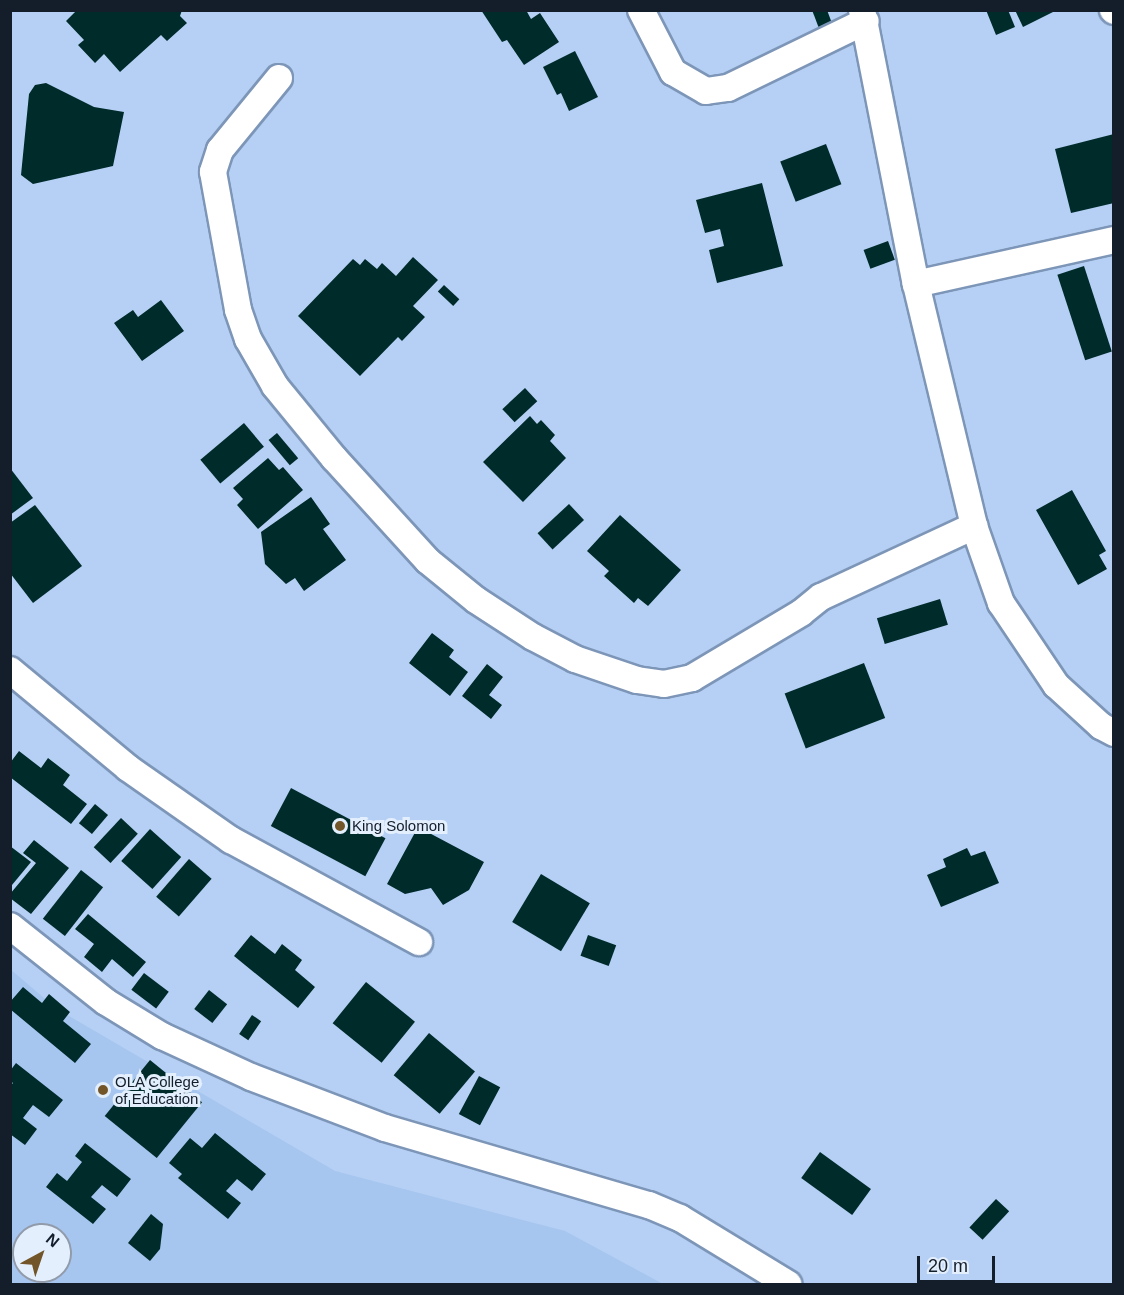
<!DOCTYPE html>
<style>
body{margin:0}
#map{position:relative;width:1124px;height:1295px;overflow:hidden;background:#b5d0f4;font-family:Arial,sans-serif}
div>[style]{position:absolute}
.built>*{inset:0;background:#a6c5ef}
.building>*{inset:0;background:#002b2b;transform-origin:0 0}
.roads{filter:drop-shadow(2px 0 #7d96b8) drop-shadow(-2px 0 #7d96b8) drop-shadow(0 2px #7d96b8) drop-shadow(0 -2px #7d96b8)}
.minor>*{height:26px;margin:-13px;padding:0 13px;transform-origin:13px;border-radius:13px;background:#fff}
.dots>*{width:16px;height:16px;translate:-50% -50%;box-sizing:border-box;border:3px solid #e4effe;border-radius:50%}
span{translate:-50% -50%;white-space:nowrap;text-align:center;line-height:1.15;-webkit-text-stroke:6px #e4effe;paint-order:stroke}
.poi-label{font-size:15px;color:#141e2b}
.left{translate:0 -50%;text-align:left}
.frame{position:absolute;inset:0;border:12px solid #141e2b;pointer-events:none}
.north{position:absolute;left:12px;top:1223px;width:60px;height:60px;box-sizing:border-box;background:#e4effe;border:2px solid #919baa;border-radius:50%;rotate:40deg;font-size:16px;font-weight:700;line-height:24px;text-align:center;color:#141e2b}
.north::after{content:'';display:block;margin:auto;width:21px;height:27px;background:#725629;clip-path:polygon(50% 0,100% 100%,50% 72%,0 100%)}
.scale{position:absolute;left:917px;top:1256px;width:78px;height:27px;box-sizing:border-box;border:3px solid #141e2b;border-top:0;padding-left:8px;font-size:18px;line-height:21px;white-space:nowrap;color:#141e2b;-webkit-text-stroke:4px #e4effe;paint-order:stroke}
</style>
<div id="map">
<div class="built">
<i style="clip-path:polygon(evenodd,10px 969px,57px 1009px,335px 1171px,565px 1231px,663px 1284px,11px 1284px,10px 969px,24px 1235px,60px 1235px,60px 1271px,24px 1271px,24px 1235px)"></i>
</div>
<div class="building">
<i style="clip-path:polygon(77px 10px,182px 10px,180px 16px,187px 23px,167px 41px,161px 35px,120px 72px,104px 54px,95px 63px,78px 45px,84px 40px,66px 21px)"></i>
<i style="clip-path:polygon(481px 10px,526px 10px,531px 19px,540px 13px,559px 42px,524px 65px,507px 40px,502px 42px)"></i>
<i style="clip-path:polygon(812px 10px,827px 10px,833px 26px,820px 31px)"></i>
<i style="clip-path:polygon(986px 10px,1008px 10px,1015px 27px,996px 35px)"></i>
<i style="clip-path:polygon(1015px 10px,1057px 10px,1023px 27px)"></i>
<i style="clip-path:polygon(575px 51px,598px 97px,569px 111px,561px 93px,557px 95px,543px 67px)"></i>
<i style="clip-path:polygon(46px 83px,94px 107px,124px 112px,113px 166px,33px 184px,21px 175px,29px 94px,35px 85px)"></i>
<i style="clip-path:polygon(1114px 134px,1114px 203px,1071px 213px,1055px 149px)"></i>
<i style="left:826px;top:144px;width:43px;height:49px;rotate:69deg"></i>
<i style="clip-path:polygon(762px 183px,783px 266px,717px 283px,709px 250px,724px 246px,720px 229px,705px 233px,696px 200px)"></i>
<i style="left:888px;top:241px;width:20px;height:26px;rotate:70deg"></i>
<i style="clip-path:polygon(413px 257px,438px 280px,413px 306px,425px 317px,402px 341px,398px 337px,360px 376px,298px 316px,353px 259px,360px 265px,365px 259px,377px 269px,382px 263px,396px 276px)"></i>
<i style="left:1084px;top:266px;width:90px;height:28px;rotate:72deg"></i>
<i style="left:444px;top:285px;width:21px;height:9px;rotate:43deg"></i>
<i style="clip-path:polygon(161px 300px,184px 331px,142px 361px,114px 323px,133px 310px,138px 317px)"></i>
<i style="left:525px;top:388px;width:18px;height:31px;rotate:47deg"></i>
<i style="clip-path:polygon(530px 416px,537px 424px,541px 420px,555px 435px,550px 441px,566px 458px,523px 502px,483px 462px)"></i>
<i style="left:244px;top:423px;width:31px;height:57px;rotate:50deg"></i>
<i style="left:277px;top:433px;width:33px;height:11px;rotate:50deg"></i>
<i style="clip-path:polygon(268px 458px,279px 470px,283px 467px,303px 490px,258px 529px,237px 505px,243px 499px,233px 488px)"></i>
<i style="clip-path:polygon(10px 468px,33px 498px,10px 515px)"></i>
<i style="clip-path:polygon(1072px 490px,1106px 551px,1099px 555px,1107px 569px,1078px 585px,1036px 510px)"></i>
<i style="clip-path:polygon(311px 497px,330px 524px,323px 529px,346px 560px,304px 591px,295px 578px,286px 584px,265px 564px,261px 532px)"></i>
<i style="left:569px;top:504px;width:22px;height:43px;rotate:47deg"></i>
<i style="clip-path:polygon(35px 505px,82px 566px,33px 603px,10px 573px,10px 523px)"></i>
<i style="clip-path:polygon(620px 515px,681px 570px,648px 606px,638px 598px,634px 603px,604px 576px,609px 571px,587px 551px)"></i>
<i style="left:940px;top:599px;width:27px;height:66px;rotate:73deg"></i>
<i style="clip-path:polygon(432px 633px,454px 650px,449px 657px,468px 672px,450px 696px,409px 663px)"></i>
<i style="left:864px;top:663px;width:59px;height:85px;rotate:69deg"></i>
<i style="clip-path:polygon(487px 664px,503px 677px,489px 695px,502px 705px,491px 719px,462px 696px)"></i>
<i style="clip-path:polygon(19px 751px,41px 768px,48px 758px,70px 775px,63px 785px,87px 804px,71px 824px,10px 777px,10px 763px)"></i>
<i style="left:291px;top:788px;width:107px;height:43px;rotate:28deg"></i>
<i style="left:95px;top:804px;width:17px;height:25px;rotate:40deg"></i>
<i style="left:121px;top:818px;width:23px;height:40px;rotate:43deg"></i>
<i style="clip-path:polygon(418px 827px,484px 862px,469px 890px,443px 905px,431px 888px,405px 894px,387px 884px)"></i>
<i style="left:150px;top:829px;width:42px;height:43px;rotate:42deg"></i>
<i style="clip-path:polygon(34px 840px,69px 868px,31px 914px,10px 898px,10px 894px,36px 863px,23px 853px)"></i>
<i style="clip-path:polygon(10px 846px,31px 862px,12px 885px,10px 884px)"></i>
<i style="clip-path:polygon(967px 848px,971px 856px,985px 851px,999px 883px,941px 907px,927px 875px,946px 867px,943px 859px)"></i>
<i style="left:189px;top:859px;width:30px;height:50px;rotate:41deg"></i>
<i style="left:81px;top:870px;width:28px;height:62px;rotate:38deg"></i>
<i style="left:541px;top:874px;width:57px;height:56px;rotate:31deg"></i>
<i style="clip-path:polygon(88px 914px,146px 962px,133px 977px,112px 959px,102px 972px,84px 957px,94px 944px,75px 929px)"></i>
<i style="clip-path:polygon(251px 935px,275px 954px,282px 944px,302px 960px,295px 970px,315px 987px,298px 1008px,234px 956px)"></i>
<i style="left:588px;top:935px;width:30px;height:22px;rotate:20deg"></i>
<i style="left:144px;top:973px;width:31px;height:21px;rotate:37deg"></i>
<i style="left:366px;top:982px;width:63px;height:53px;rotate:39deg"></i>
<i style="clip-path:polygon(23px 987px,42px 1003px,49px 994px,70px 1012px,63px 1021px,91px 1044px,75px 1063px,10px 1009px,10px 1002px)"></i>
<i style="left:209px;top:990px;width:23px;height:24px;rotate:38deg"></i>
<i style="left:252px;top:1015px;width:11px;height:23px;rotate:34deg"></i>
<i style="left:429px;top:1033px;width:60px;height:55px;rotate:40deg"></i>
<i style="left:150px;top:1060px;width:67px;height:72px;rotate:39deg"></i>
<i style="clip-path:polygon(16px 1063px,63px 1100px,49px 1117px,33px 1105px,23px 1118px,37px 1129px,25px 1145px,10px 1134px,10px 1086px,13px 1083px,10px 1081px,10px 1071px)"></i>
<i style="left:479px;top:1076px;width:24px;height:43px;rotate:28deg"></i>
<i style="clip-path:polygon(215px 1133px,266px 1174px,252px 1191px,237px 1179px,226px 1191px,241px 1203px,228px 1219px,178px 1178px,182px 1174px,169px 1163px,190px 1138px,202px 1148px)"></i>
<i style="clip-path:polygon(85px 1143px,131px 1179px,117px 1197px,102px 1185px,91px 1197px,106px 1209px,93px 1224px,46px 1187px,57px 1173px,67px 1181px,82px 1162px,75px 1156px)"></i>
<i style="left:820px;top:1152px;width:63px;height:32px;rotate:36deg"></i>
<i style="left:996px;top:1199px;width:18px;height:39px;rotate:43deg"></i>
<i style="clip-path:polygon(151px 1214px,163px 1224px,160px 1249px,150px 1261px,128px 1243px)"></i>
</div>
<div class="roads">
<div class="minor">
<i style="left:641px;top:10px;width:70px;rotate:62.7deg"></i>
<i style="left:673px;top:72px;width:38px;rotate:30deg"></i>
<i style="left:706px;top:91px;width:22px;rotate:-8deg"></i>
<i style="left:728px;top:88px;width:153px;rotate:-25.9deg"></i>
<i style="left:862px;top:10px;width:279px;rotate:78.9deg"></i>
<i style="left:1113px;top:10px;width:1px;rotate:45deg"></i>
<i style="left:279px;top:78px;width:93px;rotate:129.3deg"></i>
<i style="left:220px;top:150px;width:23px;rotate:108deg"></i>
<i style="left:213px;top:172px;width:140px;rotate:79.7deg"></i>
<i style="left:238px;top:310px;width:31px;rotate:71deg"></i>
<i style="left:248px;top:339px;width:54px;rotate:60.1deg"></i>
<i style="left:275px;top:386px;width:93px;rotate:50.7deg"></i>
<i style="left:334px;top:458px;width:139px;rotate:47.6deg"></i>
<i style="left:428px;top:561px;width:62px;rotate:39.1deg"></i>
<i style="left:476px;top:600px;width:68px;rotate:33deg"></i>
<i style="left:533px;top:637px;width:47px;rotate:27.6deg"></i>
<i style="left:575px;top:659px;width:65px;rotate:18.7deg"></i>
<i style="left:637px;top:680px;width:27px;rotate:8deg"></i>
<i style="left:664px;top:684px;width:29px;rotate:-12deg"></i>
<i style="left:692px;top:678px;width:127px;rotate:-30.8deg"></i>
<i style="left:801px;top:613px;width:26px;rotate:-39deg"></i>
<i style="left:821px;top:597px;width:169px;rotate:-24.9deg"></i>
<i style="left:1114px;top:240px;width:203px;rotate:167.5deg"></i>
<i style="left:916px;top:284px;width:249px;rotate:76.5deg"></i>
<i style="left:974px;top:526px;width:82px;rotate:70.7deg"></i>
<i style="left:1001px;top:603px;width:99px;rotate:56.1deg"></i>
<i style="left:1056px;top:685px;width:61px;rotate:42.3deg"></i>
<i style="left:1101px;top:726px;width:15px;rotate:28deg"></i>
<i style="left:10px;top:670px;width:153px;rotate:39.7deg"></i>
<i style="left:128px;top:768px;width:126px;rotate:35deg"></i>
<i style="left:231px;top:840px;width:214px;rotate:28.5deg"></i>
<i style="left:10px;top:926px;width:122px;rotate:38.4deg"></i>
<i style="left:106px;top:1002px;width:66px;rotate:31.3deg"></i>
<i style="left:162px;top:1036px;width:98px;rotate:24.7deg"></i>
<i style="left:251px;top:1077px;width:143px;rotate:20.8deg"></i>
<i style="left:385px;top:1128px;width:275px;rotate:16.3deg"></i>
<i style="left:649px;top:1205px;width:34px;rotate:23deg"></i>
<i style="left:680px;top:1218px;width:127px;rotate:31.4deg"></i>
</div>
</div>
<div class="dots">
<i style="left:340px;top:826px;background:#725629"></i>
<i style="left:103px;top:1090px;background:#725629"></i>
</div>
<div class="poi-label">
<span class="left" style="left:352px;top:826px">King Solomon</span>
<span class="left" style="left:115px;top:1090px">OLA College<br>of Education</span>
</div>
<div class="frame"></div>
<div class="north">N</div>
<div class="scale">20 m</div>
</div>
